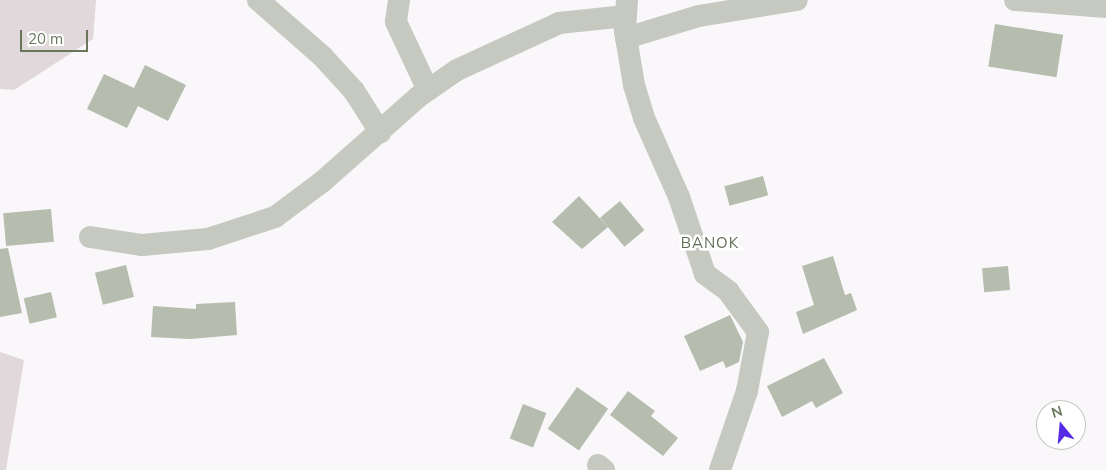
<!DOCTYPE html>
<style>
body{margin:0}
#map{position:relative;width:1106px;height:470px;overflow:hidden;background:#f9f7f9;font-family:Mulish,sans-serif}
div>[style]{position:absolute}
.green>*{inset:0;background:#e1d8db}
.building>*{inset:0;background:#b6bcae;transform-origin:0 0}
.minor>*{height:22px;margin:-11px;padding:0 11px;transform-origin:11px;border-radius:11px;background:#c5c9c0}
span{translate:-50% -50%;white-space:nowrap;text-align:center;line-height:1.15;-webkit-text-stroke:5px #fff;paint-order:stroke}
.quarter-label{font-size:15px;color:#626d56;letter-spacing:1px}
.north{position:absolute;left:1036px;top:400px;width:50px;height:50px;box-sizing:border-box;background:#fff;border:1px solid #c3c8bd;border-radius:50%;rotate:343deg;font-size:14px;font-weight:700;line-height:20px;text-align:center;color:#69765b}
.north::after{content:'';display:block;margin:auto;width:18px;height:22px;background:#572be5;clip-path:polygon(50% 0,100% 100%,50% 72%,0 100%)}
.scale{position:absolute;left:20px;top:30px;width:68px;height:22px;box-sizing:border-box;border:2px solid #69765b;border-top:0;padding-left:6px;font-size:15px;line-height:18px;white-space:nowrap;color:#69765b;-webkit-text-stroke:4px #fff;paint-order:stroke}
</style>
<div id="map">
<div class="green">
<i style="clip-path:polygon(0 0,96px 0,93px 39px,14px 90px,0 89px)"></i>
<i style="clip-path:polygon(0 352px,24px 360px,6px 470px,0 470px)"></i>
</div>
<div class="building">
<i style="left:995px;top:24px;width:69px;height:43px;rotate:9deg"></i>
<i style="clip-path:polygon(145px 65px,186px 85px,168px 121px,138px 106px,127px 128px,87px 109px,104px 74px,134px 88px)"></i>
<i style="left:763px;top:176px;width:20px;height:40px;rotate:75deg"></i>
<i style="clip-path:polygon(579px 196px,608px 227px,582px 249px,552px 222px)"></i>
<i style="left:620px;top:201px;width:38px;height:26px;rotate:50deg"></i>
<i style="left:51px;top:209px;width:33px;height:48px;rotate:85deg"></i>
<i style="clip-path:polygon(8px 248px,22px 313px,0 317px,0 249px)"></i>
<i style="clip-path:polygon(833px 256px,845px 295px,851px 293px,857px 310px,803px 334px,796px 312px,814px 305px,802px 266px)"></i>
<i style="left:126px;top:265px;width:33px;height:32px;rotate:76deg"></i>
<i style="left:1008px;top:266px;width:24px;height:26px;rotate:85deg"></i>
<i style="left:51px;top:292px;width:26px;height:28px;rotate:77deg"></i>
<i style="clip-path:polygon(235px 302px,237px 335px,190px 339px,151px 337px,153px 306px,196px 309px,196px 304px)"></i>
<i style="clip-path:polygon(730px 315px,743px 342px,739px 362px,726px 368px,723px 361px,700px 371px,684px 336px)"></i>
<i style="clip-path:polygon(824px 358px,843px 393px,816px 408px,812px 401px,782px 417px,767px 386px)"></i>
<i style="left:577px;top:387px;width:38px;height:51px;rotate:35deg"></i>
<i style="clip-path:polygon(628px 391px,655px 411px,651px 416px,678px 438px,663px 456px,610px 415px)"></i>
<i style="left:523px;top:404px;width:25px;height:37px;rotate:21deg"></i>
</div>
<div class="minor">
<i style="left:258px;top:0;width:86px;rotate:41.2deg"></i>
<i style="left:323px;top:57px;width:46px;rotate:47.6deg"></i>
<i style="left:354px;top:91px;width:49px;rotate:57.6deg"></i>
<i style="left:399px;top:0;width:22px;rotate:98deg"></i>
<i style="left:396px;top:22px;width:75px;rotate:64.8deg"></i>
<i style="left:627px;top:0;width:31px;rotate:94deg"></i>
<i style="left:625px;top:31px;width:55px;rotate:80.5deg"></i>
<i style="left:634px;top:85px;width:34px;rotate:73deg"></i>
<i style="left:644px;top:118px;width:86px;rotate:66.1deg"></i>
<i style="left:679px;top:197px;width:81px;rotate:71.3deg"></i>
<i style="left:705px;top:274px;width:29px;rotate:36deg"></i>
<i style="left:728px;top:291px;width:51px;rotate:53.8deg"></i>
<i style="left:758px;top:332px;width:60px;rotate:100.6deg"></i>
<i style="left:747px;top:391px;width:83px;rotate:108.9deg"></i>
<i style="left:1015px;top:0;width:91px;rotate:4.4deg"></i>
<i style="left:626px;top:38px;width:76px;rotate:-16.8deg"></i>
<i style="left:699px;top:16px;width:99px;rotate:-9.3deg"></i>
<i style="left:90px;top:237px;width:53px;rotate:8.7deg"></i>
<i style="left:142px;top:245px;width:66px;rotate:-5.2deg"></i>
<i style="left:208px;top:239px;width:71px;rotate:-18.2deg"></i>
<i style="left:275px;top:217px;width:59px;rotate:-36.7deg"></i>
<i style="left:322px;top:182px;width:128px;rotate:-41.5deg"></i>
<i style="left:418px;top:97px;width:47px;rotate:-34.7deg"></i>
<i style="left:457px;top:70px;width:112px;rotate:-24.7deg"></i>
<i style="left:559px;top:23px;width:67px;rotate:-6deg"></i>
<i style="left:598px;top:465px;width:8px;rotate:40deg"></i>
</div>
<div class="quarter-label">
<span style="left:710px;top:243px">BANOK</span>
</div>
<div class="north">N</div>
<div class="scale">20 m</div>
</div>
